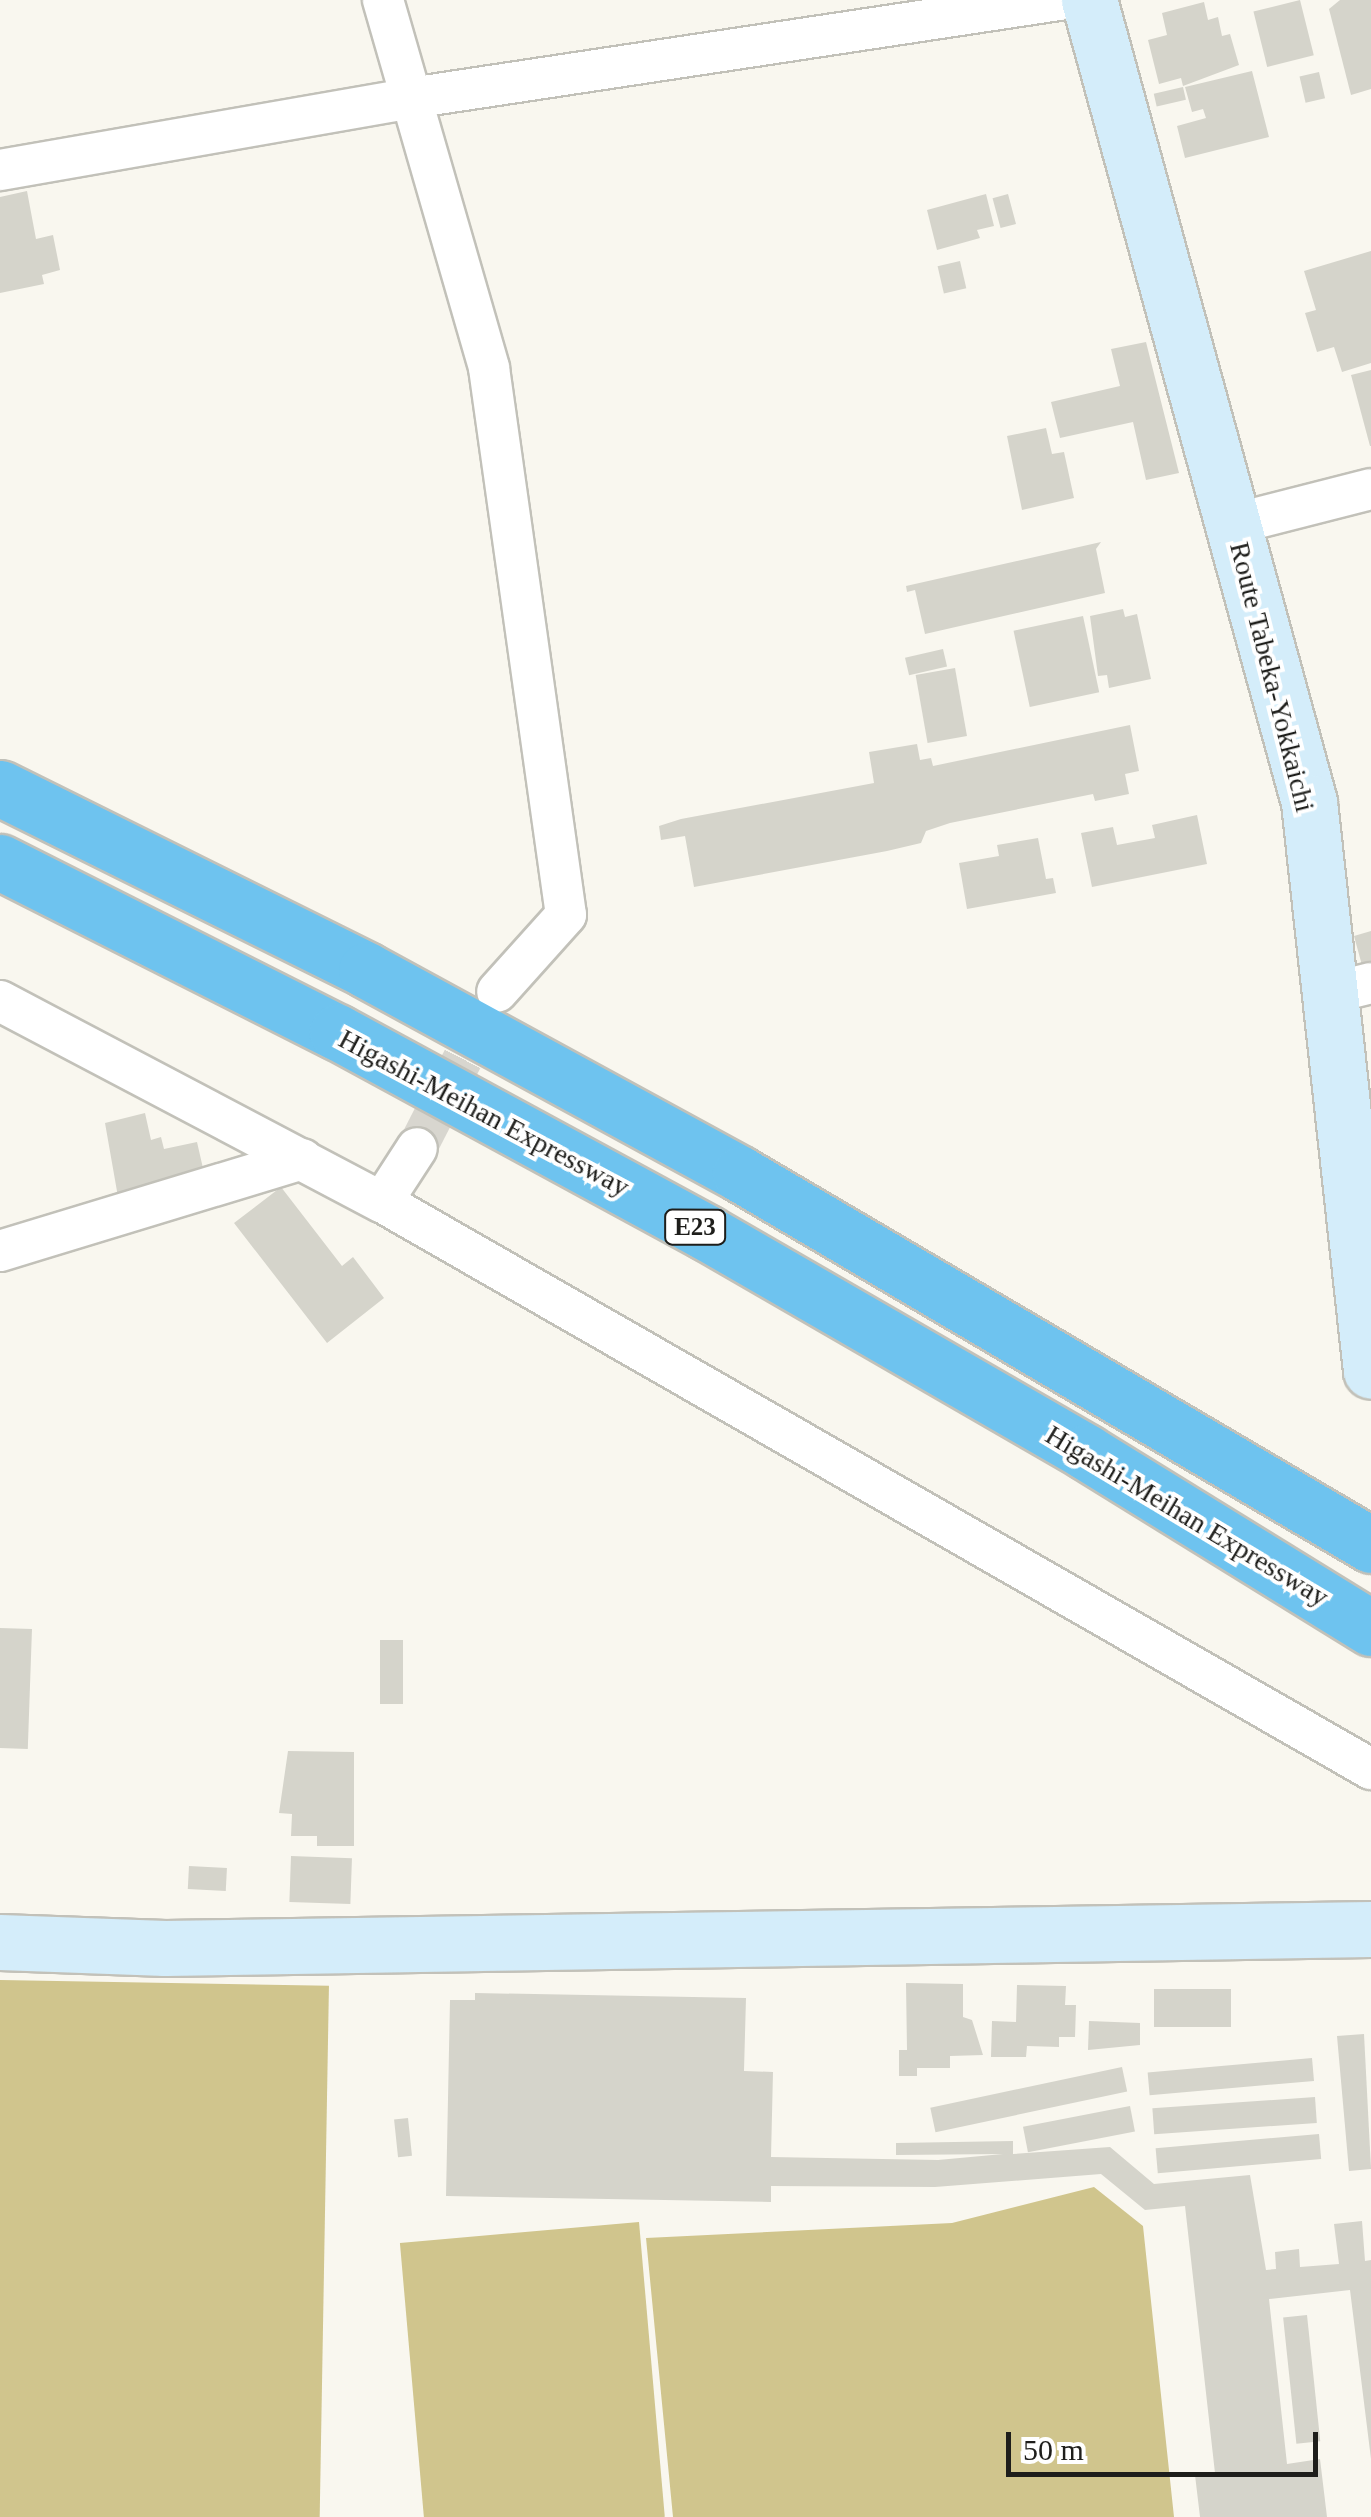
<!DOCTYPE html>
<style>
body{margin:0}
#map{position:relative;width:1371px;height:2517px;overflow:hidden;background:#f9f7ef;font-family:Georgia,serif}
div>[style]{position:absolute}
.green>*{inset:0;background:#d0c58d;transform-origin:0 0}
.building>*{inset:0;background:#d5d4cb;transform-origin:0 0}
.street-tunnel>*{height:40px;margin-top:-20px;transform-origin:0;background:repeating-linear-gradient(90deg,#d8d6cf 0 40px,transparent 0 60px)}
.roads{filter:drop-shadow(2px 0 #c2c1b9) drop-shadow(-2px 0 #c2c1b9) drop-shadow(0 2px #c2c1b9) drop-shadow(0 -2px #c2c1b9)}
.street>*{height:40px;margin:-20px;padding:0 20px;transform-origin:20px;border-radius:20px;background:#fff}
.secondary>*{height:55px;margin:-27.5px;padding:0 27.5px;transform-origin:27.5px;border-radius:27.5px;background:#d4edfa}
.highway>*{height:55px;margin:-27.5px;padding:0 27.5px;transform-origin:27.5px;border-radius:27.5px;background:#6ec3ef}
span{translate:-50% -50%;white-space:nowrap;text-align:center;line-height:1.15;-webkit-text-stroke:8px #fff;paint-order:stroke}
.shield-label span{padding:2px 8px;background:#fff;border:2px solid;border-radius:8px;-webkit-text-stroke-width:0}
.shield-label{font-size:25px;color:#1e1e1b;font-weight:700}
.street-label{font-size:28px;color:#1e1e1b}
.scale{position:absolute;left:1006px;top:2432px;width:312px;height:45px;box-sizing:border-box;border:5px solid #1e1e1b;border-top:0;padding-left:12px;font-size:30px;line-height:35px;white-space:nowrap;color:#1e1e1b;-webkit-text-stroke:8px #fff;paint-order:stroke}
</style>
<div id="map">
<div class="green">
<i style="left:0;top:1980px;width:329px;height:537px;rotate:1deg"></i>
<i style="clip-path:polygon(1094px 2187px,1143px 2226px,1174px 2517px,673px 2517px,646px 2238px,952px 2223px)"></i>
<i style="left:639px;top:2222px;width:296px;height:240px;rotate:85deg"></i>
</div>
<div class="building">
<i style="left:1300px;top:0;width:57px;height:48px;rotate:76deg"></i>
<i style="clip-path:polygon(1340px 0,1371px 0,1371px 89px,1351px 95px,1329px 9px)"></i>
<i style="clip-path:polygon(1204px 2px,1208px 20px,1218px 17px,1222px 36px,1230px 34px,1239px 65px,1183px 86px,1181px 78px,1159px 84px,1148px 40px,1167px 35px,1162px 13px)"></i>
<i style="clip-path:polygon(1252px 71px,1269px 137px,1185px 158px,1177px 126px,1206px 118px,1203px 109px,1192px 112px,1185px 87px)"></i>
<i style="left:1319px;top:72px;width:27px;height:20px;rotate:77deg"></i>
<i style="left:1183px;top:87px;width:13px;height:30px;rotate:77deg"></i>
<i style="clip-path:polygon(27px 191px,36px 239px,53px 235px,60px 270px,42px 275px,44px 284px,0 293px,0 197px)"></i>
<i style="clip-path:polygon(986px 194px,994px 226px,977px 230px,980px 238px,937px 250px,927px 210px)"></i>
<i style="left:1008px;top:194px;width:31px;height:16px;rotate:75deg"></i>
<i style="clip-path:polygon(1371px 251px,1371px 363px,1342px 372px,1334px 347px,1317px 352px,1305px 313px,1316px 310px,1304px 271px)"></i>
<i style="left:960px;top:261px;width:28px;height:23px;rotate:77deg"></i>
<i style="clip-path:polygon(1146px 342px,1179px 473px,1146px 480px,1133px 422px,1060px 438px,1051px 402px,1120px 386px,1111px 349px)"></i>
<i style="clip-path:polygon(1371px 370px,1371px 446px,1370px 446px,1351px 375px)"></i>
<i style="clip-path:polygon(1046px 428px,1052px 454px,1064px 452px,1074px 498px,1022px 510px,1007px 436px)"></i>
<i style="clip-path:polygon(1101px 542px,1096px 549px,1105px 593px,925px 634px,915px 590px,907px 592px,906px 586px)"></i>
<i style="clip-path:polygon(1123px 609px,1125px 617px,1137px 614px,1151px 679px,1109px 688px,1107px 675px,1098px 676px,1090px 616px)"></i>
<i style="left:1083px;top:616px;width:78px;height:71px;rotate:78deg"></i>
<i style="left:943px;top:649px;width:18px;height:39px;rotate:77deg"></i>
<i style="left:955px;top:668px;width:69px;height:40px;rotate:80deg"></i>
<i style="clip-path:polygon(1130px 725px,1139px 771px,1125px 774px,1129px 794px,1095px 801px,1093px 794px,950px 823px,926px 831px,921px 843px,887px 851px,694px 887px,685px 836px,661px 840px,659px 826px,681px 819px,874px 783px,869px 752px,917px 744px,920px 760px,931px 758px,933px 766px)"></i>
<i style="clip-path:polygon(1197px 815px,1207px 864px,1092px 887px,1081px 833px,1113px 827px,1117px 845px,1155px 838px,1152px 825px)"></i>
<i style="clip-path:polygon(1038px 838px,1046px 879px,1053px 878px,1056px 893px,967px 909px,959px 863px,999px 856px,997px 845px)"></i>
<i style="clip-path:polygon(1371px 931px,1371px 967px,1363px 969px,1354px 936px)"></i>
<i style="clip-path:polygon(145px 1113px,151px 1140px,161px 1137px,164px 1149px,197px 1142px,205px 1177px,118px 1197px,105px 1123px)"></i>
<i style="clip-path:polygon(281px 1187px,342px 1266px,353px 1257px,384px 1298px,327px 1343px,234px 1223px)"></i>
<i style="left:0;top:1628px;width:32px;height:120px;rotate:2deg"></i>
<i style="left:403px;top:1640px;width:64px;height:23px;rotate:90deg"></i>
<i style="clip-path:polygon(288px 1751px,354px 1752px,354px 1846px,317px 1846px,317px 1836px,291px 1836px,292px 1814px,279px 1813px)"></i>
<i style="left:291px;top:1856px;width:61px;height:46px;rotate:2deg"></i>
<i style="left:189px;top:1866px;width:38px;height:23px;rotate:3deg"></i>
<i style="clip-path:polygon(906px 1983px,963px 1984px,963px 2017px,972px 2020px,983px 2055px,950px 2056px,950px 2068px,917px 2068px,917px 2076px,899px 2076px,899px 2050px,907px 2050px)"></i>
<i style="clip-path:polygon(1017px 1985px,1066px 1986px,1065px 2005px,1076px 2005px,1075px 2037px,1059px 2037px,1059px 2047px,1027px 2046px,1026px 2057px,991px 2057px,992px 2021px,1016px 2022px)"></i>
<i style="left:1154px;top:1989px;width:77px;height:38px"></i>
<i style="clip-path:polygon(475px 1993px,746px 1998px,744px 2071px,773px 2072px,771px 2157px,938px 2160px,1003px 2154px,896px 2155px,896px 2143px,1013px 2141px,1013px 2154px,1110px 2147px,1154px 2184px,1250px 2175px,1266px 2270px,1276px 2269px,1275px 2252px,1299px 2249px,1300px 2267px,1339px 2264px,1334px 2224px,1362px 2221px,1365px 2261px,1371px 2260px,1371px 2459px,1350px 2290px,1269px 2299px,1287px 2464px,1320px 2459px,1327px 2517px,1200px 2517px,1195px 2475px,1215px 2473px,1185px 2206px,1145px 2210px,1101px 2174px,935px 2187px,771px 2186px,771px 2202px,446px 2196px,450px 2000px,475px 2000px)"></i>
<i style="clip-path:polygon(1089px 2021px,1140px 2023px,1140px 2045px,1088px 2050px)"></i>
<i style="clip-path:polygon(1364px 2034px,1371px 2169px,1349px 2171px,1337px 2036px)"></i>
<i style="left:1312px;top:2058px;width:23px;height:165px;rotate:85deg"></i>
<i style="left:1122px;top:2067px;width:25px;height:196px;rotate:78deg"></i>
<i style="left:1315px;top:2097px;width:26px;height:163px;rotate:86deg"></i>
<i style="left:1130px;top:2106px;width:26px;height:109px;rotate:79deg"></i>
<i style="left:408px;top:2118px;width:38px;height:14px;rotate:84deg"></i>
<i style="left:1319px;top:2134px;width:25px;height:164px;rotate:85deg"></i>
<i style="left:1307px;top:2315px;width:127px;height:24px;rotate:84deg"></i>
</div>
<div class="street-tunnel">
<i style="left:417px;top:1148px;width:156px;rotate:-62.9deg"></i>
</div>
<div class="roads">
<div class="street">
<i style="left:383px;top:0;width:383px;rotate:73.9deg"></i>
<i style="left:489px;top:368px;width:552px;rotate:81.99deg"></i>
<i style="left:566px;top:915px;width:103px;rotate:131.9deg"></i>
<i style="left:0;top:170px;width:417px;rotate:-9.9deg"></i>
<i style="left:411px;top:98px;width:655px;rotate:-8.6deg"></i>
<i style="left:1234px;top:524px;width:141px;rotate:-14.3deg"></i>
<i style="left:1327px;top:994px;width:45px;rotate:-14deg"></i>
<i style="left:0;top:1001px;width:432px;rotate:27.8deg"></i>
<i style="left:382px;top:1202px;width:1140px;rotate:29.83deg"></i>
<i style="left:382px;top:1202px;width:64px;rotate:-57.1deg"></i>
<i style="left:0;top:1251px;width:316px;rotate:-16.9deg"></i>
</div>
<div class="secondary">
<i style="left:1089px;top:0;width:832px;rotate:74.66deg"></i>
<i style="left:1309px;top:802px;width:572px;rotate:83.78deg"></i>
<i style="left:0;top:1942px;width:165px;rotate:2.1deg"></i>
<i style="left:165px;top:1948px;width:1206px;rotate:-0.9deg"></i>
</div>
<div class="highway">
<i style="left:0;top:788px;width:409px;rotate:26.4deg"></i>
<i style="left:366px;top:970px;width:426px;rotate:28.6deg"></i>
<i style="left:740px;top:1174px;width:732px;rotate:30.45deg"></i>
<i style="left:0;top:862px;width:377px;rotate:26.8deg"></i>
<i style="left:337px;top:1032px;width:421px;rotate:28.5deg"></i>
<i style="left:707px;top:1233px;width:438px;rotate:30deg"></i>
<i style="left:1086px;top:1452px;width:335px;rotate:31.7deg"></i>
</div>
</div>
<div class="shield-label">
<span style="left:695px;top:1227px">E23</span>
</div>
<div class="street-label">
<span style="left:1272px;top:677px;rotate:76deg">Route Tabeka-Yokkaichi</span>
<span style="left:484px;top:1113px;rotate:28deg">Higashi-Meihan Expressway</span>
<span style="left:1187px;top:1516px;rotate:31deg">Higashi-Meihan Expressway</span>
</div>
<div class="scale">50 m</div>
</div>
